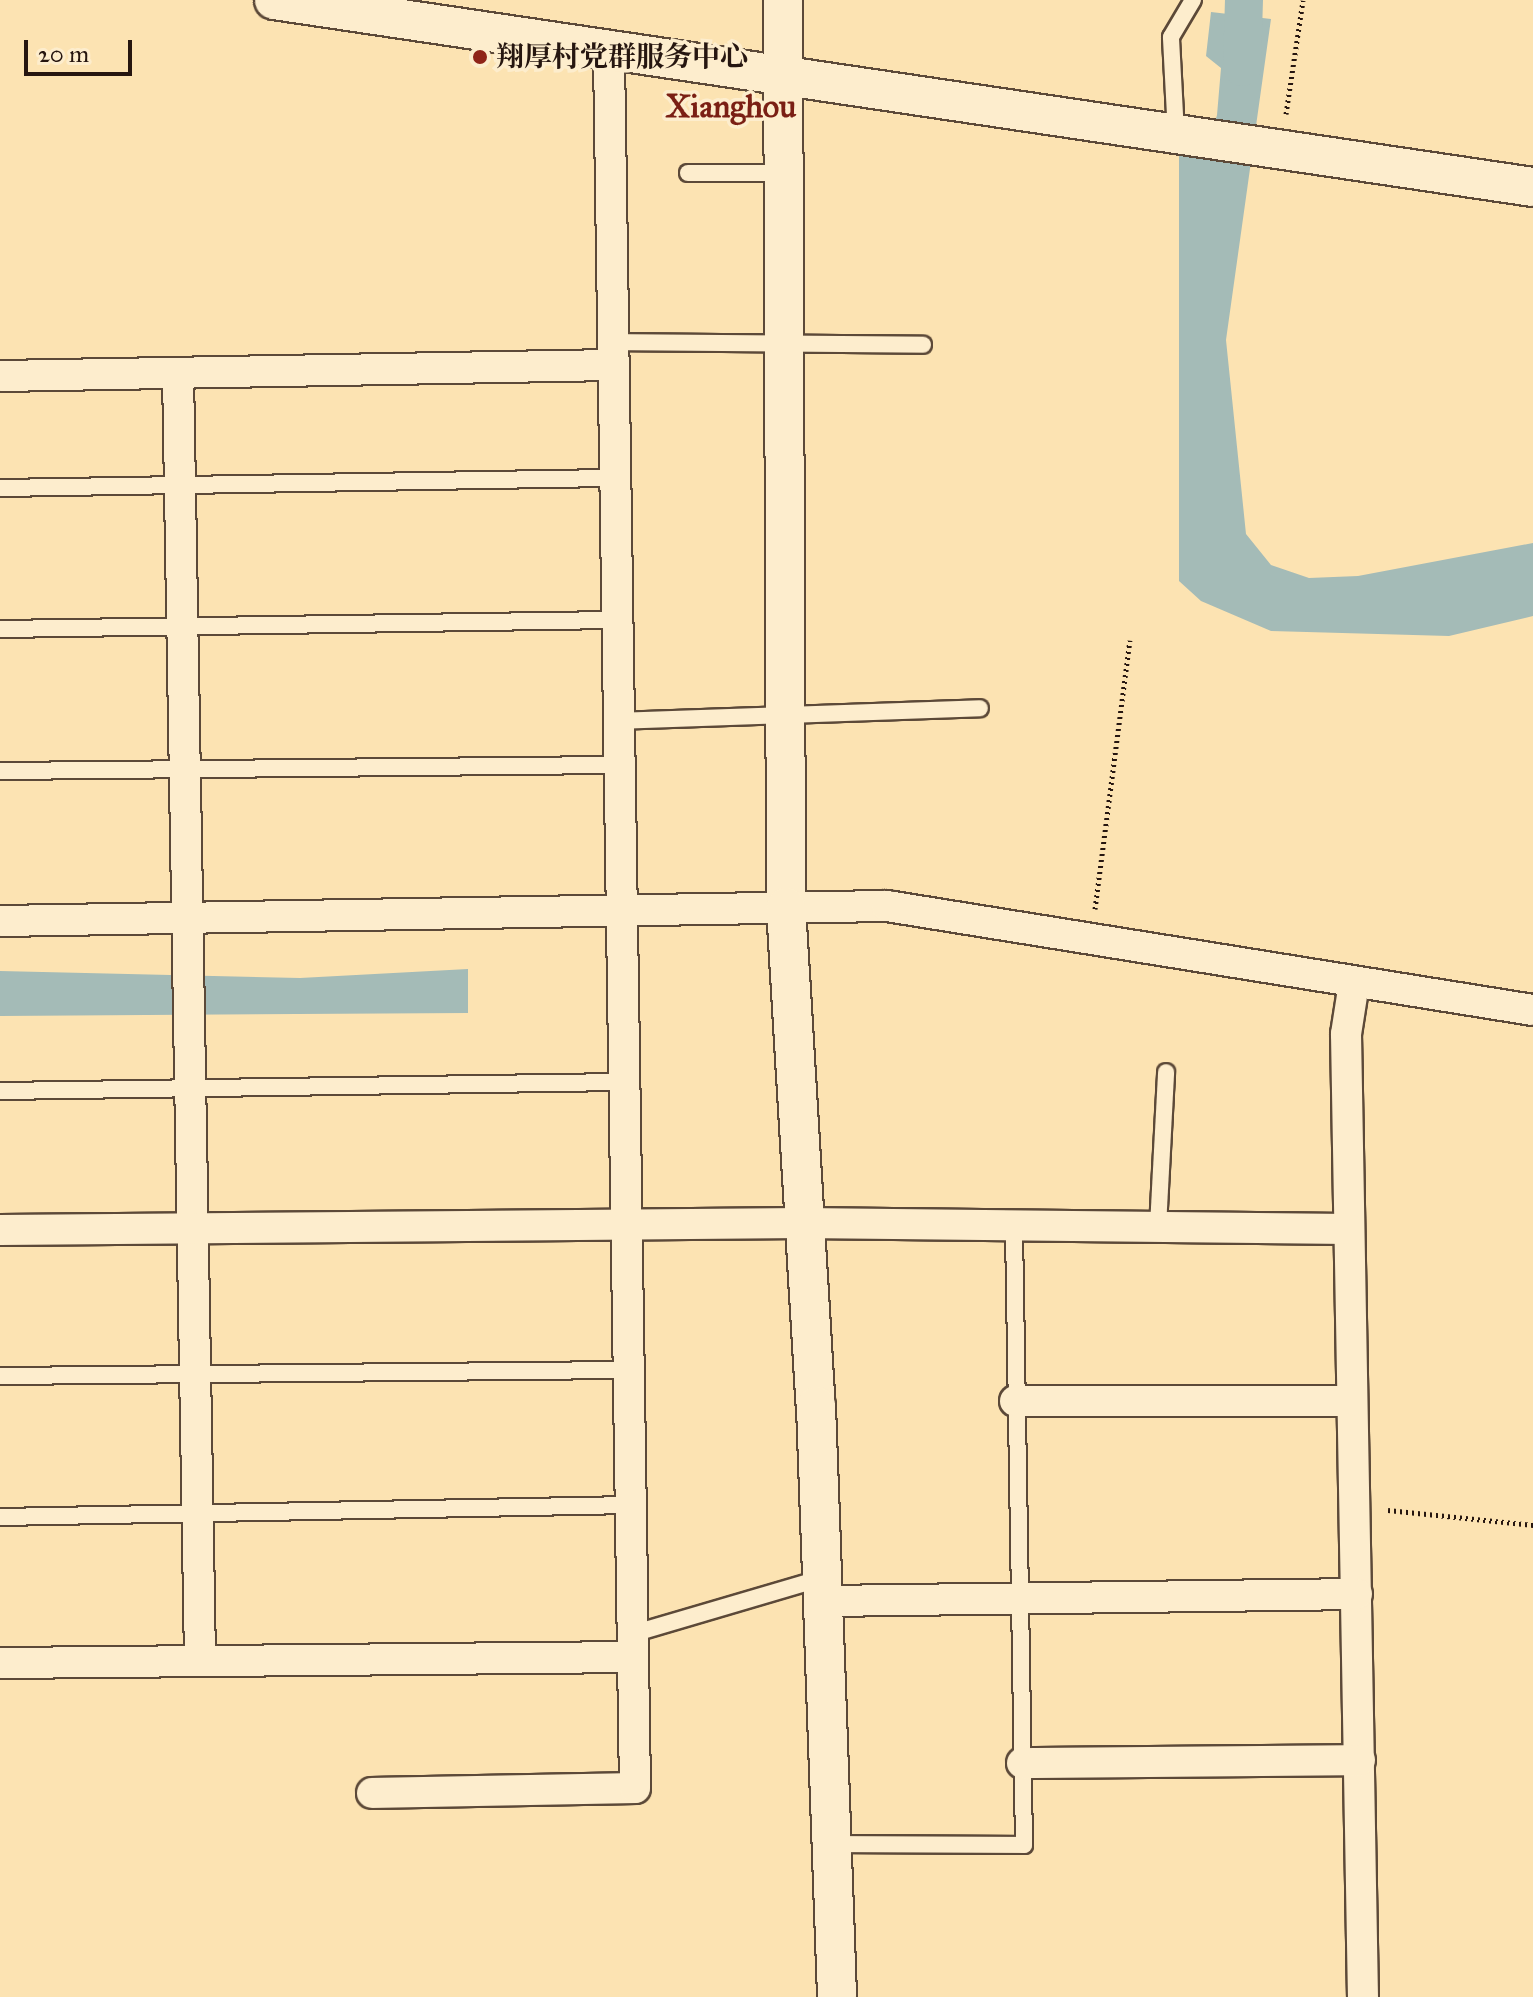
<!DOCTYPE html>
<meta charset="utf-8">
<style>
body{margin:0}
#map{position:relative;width:1533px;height:1997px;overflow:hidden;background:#fce3b2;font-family:"IM FELL Great Primer","Noto Serif SC",serif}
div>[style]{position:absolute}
.water>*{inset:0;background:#a4bbb7}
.canal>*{height:38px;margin:-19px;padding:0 19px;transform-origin:19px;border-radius:19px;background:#a4bbb7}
.path>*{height:5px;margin-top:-2.5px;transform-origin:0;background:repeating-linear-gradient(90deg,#261610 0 2px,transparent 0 6px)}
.roads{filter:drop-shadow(2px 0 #5c4938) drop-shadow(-2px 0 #5c4938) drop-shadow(0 2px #5c4938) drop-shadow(0 -2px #5c4938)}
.service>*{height:16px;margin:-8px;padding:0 8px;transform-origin:8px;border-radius:8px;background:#fdedcd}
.minor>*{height:30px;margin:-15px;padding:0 15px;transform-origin:15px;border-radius:15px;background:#fdedcd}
.tertiary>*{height:38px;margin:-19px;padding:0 19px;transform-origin:19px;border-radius:19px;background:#fdedcd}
.dots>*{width:22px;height:22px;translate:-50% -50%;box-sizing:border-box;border:4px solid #fdedcd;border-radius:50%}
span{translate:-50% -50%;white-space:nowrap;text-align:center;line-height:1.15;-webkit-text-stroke:7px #fdedcd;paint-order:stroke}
.poi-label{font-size:28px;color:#261610;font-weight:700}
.left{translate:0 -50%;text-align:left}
.quarter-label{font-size:32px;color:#7a1f14;font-weight:700}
.scale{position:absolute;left:24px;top:40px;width:108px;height:36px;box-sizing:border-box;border:4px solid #261610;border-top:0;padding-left:10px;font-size:24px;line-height:28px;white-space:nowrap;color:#261610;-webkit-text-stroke:6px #fdedcd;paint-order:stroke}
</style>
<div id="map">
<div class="water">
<i style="clip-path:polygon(1211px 12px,1271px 19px,1226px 340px,1246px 534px,1271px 565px,1309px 578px,1358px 576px,1533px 543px,1533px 616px,1449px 636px,1271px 631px,1201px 601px,1179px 581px,1179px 155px,1205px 159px,1217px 115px,1221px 68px,1206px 56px)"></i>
<i style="clip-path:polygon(468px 969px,468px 1013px,0 1016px,0 971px,300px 978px)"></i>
</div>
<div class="canal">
<i style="left:1242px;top:67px;width:67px;rotate:-88.3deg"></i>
</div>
<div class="path">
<i style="left:1286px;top:114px;width:115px;rotate:-81.5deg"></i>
<i style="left:1095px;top:909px;width:271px;rotate:-82.6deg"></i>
<i style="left:1388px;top:1510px;width:146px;rotate:5.9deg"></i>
</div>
<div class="roads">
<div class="service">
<i style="left:1176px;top:134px;width:97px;rotate:-93deg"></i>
<i style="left:1171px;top:37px;width:43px;rotate:-59.3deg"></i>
<i style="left:688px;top:173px;width:98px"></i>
<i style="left:610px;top:342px;width:313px;rotate:0.5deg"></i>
<i style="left:0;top:488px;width:612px;rotate:-0.94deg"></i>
<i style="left:0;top:629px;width:614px;rotate:-0.84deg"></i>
<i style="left:616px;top:721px;width:364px;rotate:-2deg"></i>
<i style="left:0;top:771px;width:617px;rotate:-0.56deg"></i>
<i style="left:0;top:1091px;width:622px;rotate:-0.83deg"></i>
<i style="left:1158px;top:1227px;width:155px;rotate:-87deg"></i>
<i style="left:0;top:1376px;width:627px;rotate:-0.55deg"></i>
<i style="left:0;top:1517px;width:630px;rotate:-1.09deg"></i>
<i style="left:632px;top:1634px;width:198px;rotate:-16.4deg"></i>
<i style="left:833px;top:1844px;width:191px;rotate:0.3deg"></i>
<i style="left:1024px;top:1845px;width:619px;rotate:-90.93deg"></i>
</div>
<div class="minor">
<i style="left:178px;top:373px;width:1288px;rotate:89.02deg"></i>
<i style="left:0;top:376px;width:610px;rotate:-1.03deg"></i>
<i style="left:0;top:921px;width:887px;rotate:-0.97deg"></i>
<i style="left:887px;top:906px;width:654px;rotate:9.15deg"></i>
<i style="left:1354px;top:983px;width:52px;rotate:98.9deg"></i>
<i style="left:1346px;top:1034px;width:963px;rotate:88.99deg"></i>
<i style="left:0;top:1230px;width:803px;rotate:-0.5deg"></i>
<i style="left:803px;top:1223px;width:546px;rotate:0.63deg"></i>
<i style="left:1015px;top:1401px;width:337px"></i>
<i style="left:825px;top:1601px;width:532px;rotate:-0.75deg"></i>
<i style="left:0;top:1663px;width:632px;rotate:-0.54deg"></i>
<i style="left:1022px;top:1763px;width:338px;rotate:-0.5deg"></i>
<i style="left:372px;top:1793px;width:263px;rotate:-1.1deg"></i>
<i style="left:635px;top:1788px;width:1742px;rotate:-90.86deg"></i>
</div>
<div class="tertiary">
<i style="left:274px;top:0;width:1273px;rotate:8.45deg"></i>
<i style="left:783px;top:0;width:907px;rotate:89.81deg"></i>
<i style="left:786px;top:907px;width:500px;rotate:86.6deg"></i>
<i style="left:816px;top:1406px;width:591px;rotate:87.96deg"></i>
</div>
</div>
<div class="dots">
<i style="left:480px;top:57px;background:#8f2418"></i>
</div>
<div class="poi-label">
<span class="left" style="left:496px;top:57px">翔厚村党群服务中心</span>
</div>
<div class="quarter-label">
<span style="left:731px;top:107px">Xianghou</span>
</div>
<div class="scale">20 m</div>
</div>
